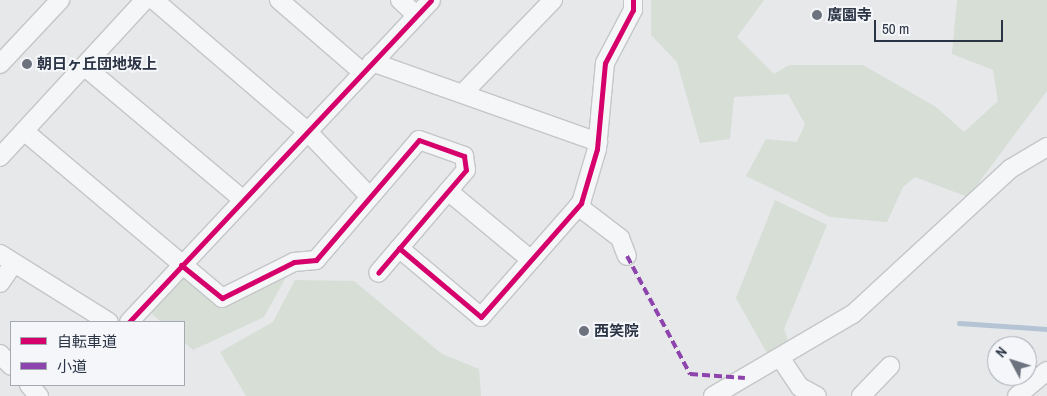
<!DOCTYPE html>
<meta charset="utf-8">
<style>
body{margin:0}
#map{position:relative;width:1047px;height:396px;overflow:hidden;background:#e6e8ea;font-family:"Archivo Narrow","Noto Sans JP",sans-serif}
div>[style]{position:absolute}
.green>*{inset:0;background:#d6ded6}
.stream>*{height:5px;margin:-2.5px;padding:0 2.5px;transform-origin:2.5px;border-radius:2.5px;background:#b4c4d5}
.roads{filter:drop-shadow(1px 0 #c4c6c8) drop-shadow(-1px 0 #c4c6c8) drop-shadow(0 1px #c4c6c8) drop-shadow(0 -1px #c4c6c8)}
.minor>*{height:18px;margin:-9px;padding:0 9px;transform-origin:9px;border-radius:9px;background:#f5f6f7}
.quiet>*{height:4px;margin-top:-2px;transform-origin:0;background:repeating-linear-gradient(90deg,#8e44ad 0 8px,transparent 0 12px)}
.cycleway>*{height:5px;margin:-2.5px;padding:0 2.5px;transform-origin:2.5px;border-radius:2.5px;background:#d6006c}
.dots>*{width:14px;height:14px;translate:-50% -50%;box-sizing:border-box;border:2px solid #f4f6f9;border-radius:50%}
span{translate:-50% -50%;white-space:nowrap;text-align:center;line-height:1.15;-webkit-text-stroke:4px #f4f6f9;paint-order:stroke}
.poi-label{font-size:15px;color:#2b3445;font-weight:700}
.left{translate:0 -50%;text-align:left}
.legend{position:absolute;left:10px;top:321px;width:175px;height:65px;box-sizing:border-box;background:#f4f6f9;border:1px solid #a4a8b1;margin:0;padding:6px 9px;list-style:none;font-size:15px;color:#2b3445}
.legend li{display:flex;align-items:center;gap:10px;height:25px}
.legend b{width:25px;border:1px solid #a4a8b1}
.north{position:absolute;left:987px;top:336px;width:50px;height:50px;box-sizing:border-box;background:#f4f6f9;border:1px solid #a4a8b1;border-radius:50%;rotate:310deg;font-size:14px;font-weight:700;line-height:20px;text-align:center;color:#2b3445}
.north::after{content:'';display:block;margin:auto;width:18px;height:22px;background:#6c737f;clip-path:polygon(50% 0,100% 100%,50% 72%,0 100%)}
.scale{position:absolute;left:874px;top:20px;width:129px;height:22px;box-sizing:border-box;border:2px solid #2b3445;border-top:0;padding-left:6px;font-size:15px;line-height:18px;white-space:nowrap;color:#2b3445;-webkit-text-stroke:4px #f4f6f9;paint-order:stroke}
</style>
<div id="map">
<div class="green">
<i style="clip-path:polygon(651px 0,764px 0,737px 37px,774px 74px,789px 65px,863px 65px,936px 107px,964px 132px,998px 101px,993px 70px,952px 54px,957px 0,1047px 0,1047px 91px,968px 197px,915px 177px,903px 187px,887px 222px,830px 217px,746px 176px,766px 139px,797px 142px,805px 124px,788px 94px,734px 97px,730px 139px,700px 143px,677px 62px,651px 35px)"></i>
<i style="clip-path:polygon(775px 200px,827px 225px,784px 329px,789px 343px,767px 353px,736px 298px)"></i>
<i style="clip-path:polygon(290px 270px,264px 317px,193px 350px,184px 342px,184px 322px,161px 322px,151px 313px,184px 276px,220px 304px)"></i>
<i style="clip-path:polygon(295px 280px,354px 281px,442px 354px,479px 369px,481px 396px,246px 396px,220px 352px,273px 322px)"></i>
</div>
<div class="stream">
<i style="left:959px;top:323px;width:88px;rotate:3.9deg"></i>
</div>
<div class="roads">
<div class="minor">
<i style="left:154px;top:0;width:201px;rotate:40.6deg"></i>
<i style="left:307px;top:131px;width:91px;rotate:46.3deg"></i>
<i style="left:279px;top:0;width:110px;rotate:40.9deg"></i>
<i style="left:400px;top:0;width:22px;rotate:43deg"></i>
<i style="left:372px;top:62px;width:240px;rotate:19.5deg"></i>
<i style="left:0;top:64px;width:88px;rotate:-46.8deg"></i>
<i style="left:84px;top:66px;width:208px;rotate:40.1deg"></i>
<i style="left:464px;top:92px;width:128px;rotate:-45.9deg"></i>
<i style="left:24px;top:131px;width:259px;rotate:40.1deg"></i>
<i style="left:222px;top:298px;width:80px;rotate:-26.6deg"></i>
<i style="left:294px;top:262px;width:22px;rotate:-5deg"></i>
<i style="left:316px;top:260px;width:158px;rotate:-49.4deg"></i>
<i style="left:419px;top:140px;width:48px;rotate:19.6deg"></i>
<i style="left:464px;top:156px;width:14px;rotate:82deg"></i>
<i style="left:466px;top:170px;width:135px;rotate:130.5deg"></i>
<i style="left:0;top:157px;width:214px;rotate:-47.3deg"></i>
<i style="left:448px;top:191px;width:108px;rotate:39.7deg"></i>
<i style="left:578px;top:206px;width:53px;rotate:37.3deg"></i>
<i style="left:620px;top:238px;width:19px;rotate:69deg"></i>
<i style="left:399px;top:248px;width:107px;rotate:40.1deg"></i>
<i style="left:481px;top:317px;width:152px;rotate:-48.7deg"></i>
<i style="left:581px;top:203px;width:56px;rotate:-73.5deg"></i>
<i style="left:597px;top:149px;width:86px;rotate:-84.7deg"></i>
<i style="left:605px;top:63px;width:60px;rotate:-62.2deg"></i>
<i style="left:633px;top:10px;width:10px;rotate:-90deg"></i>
<i style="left:0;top:254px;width:128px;rotate:32deg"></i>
<i style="left:0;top:283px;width:24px;rotate:-55deg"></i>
<i style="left:129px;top:322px;width:441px;rotate:-46.8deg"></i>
<i style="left:0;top:354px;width:16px;rotate:47deg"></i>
<i style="left:781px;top:359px;width:34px;rotate:56deg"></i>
<i style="left:800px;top:387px;width:19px;rotate:28deg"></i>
<i style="left:29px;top:385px;width:15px;rotate:48deg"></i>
<i style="left:713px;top:396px;width:162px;rotate:-30.4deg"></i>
<i style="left:853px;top:314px;width:214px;rotate:-42.7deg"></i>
<i style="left:1010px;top:169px;width:43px;rotate:-30.7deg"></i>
<i style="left:861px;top:396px;width:42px;rotate:-46deg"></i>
<i style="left:1017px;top:396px;width:39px;rotate:-40deg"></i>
</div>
</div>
<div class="quiet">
<i style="left:627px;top:256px;width:134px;rotate:61.9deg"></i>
<i style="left:690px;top:374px;width:55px;rotate:4.2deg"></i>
</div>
<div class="cycleway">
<i style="left:399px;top:248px;width:107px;rotate:40.1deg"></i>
<i style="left:481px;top:317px;width:152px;rotate:-48.7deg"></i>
<i style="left:581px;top:203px;width:56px;rotate:-73.5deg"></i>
<i style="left:597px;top:149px;width:86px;rotate:-84.7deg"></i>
<i style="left:605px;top:63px;width:60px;rotate:-62.2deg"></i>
<i style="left:633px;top:10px;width:10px;rotate:-90deg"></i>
<i style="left:181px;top:265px;width:53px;rotate:38.8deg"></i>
<i style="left:222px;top:298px;width:80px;rotate:-26.6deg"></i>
<i style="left:294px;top:262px;width:22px;rotate:-5deg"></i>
<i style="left:316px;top:260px;width:158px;rotate:-49.4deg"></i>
<i style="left:419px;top:140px;width:48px;rotate:19.6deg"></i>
<i style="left:464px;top:156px;width:14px;rotate:82deg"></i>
<i style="left:466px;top:170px;width:135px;rotate:130.5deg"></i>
<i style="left:129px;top:322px;width:441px;rotate:-46.8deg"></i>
</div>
<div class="dots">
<i style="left:817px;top:15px;background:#6c737f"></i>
<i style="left:27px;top:64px;background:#6c737f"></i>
<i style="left:584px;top:331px;background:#6c737f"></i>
</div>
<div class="poi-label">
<span class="left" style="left:827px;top:15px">廣園寺</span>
<span class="left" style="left:37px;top:64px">朝日ヶ丘団地坂上</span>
<span class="left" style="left:594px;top:331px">西笑院</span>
</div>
<ul class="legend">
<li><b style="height:6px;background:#d6006c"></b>自転車道</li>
<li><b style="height:6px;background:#8e44ad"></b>小道</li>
</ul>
<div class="north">N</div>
<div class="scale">50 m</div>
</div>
